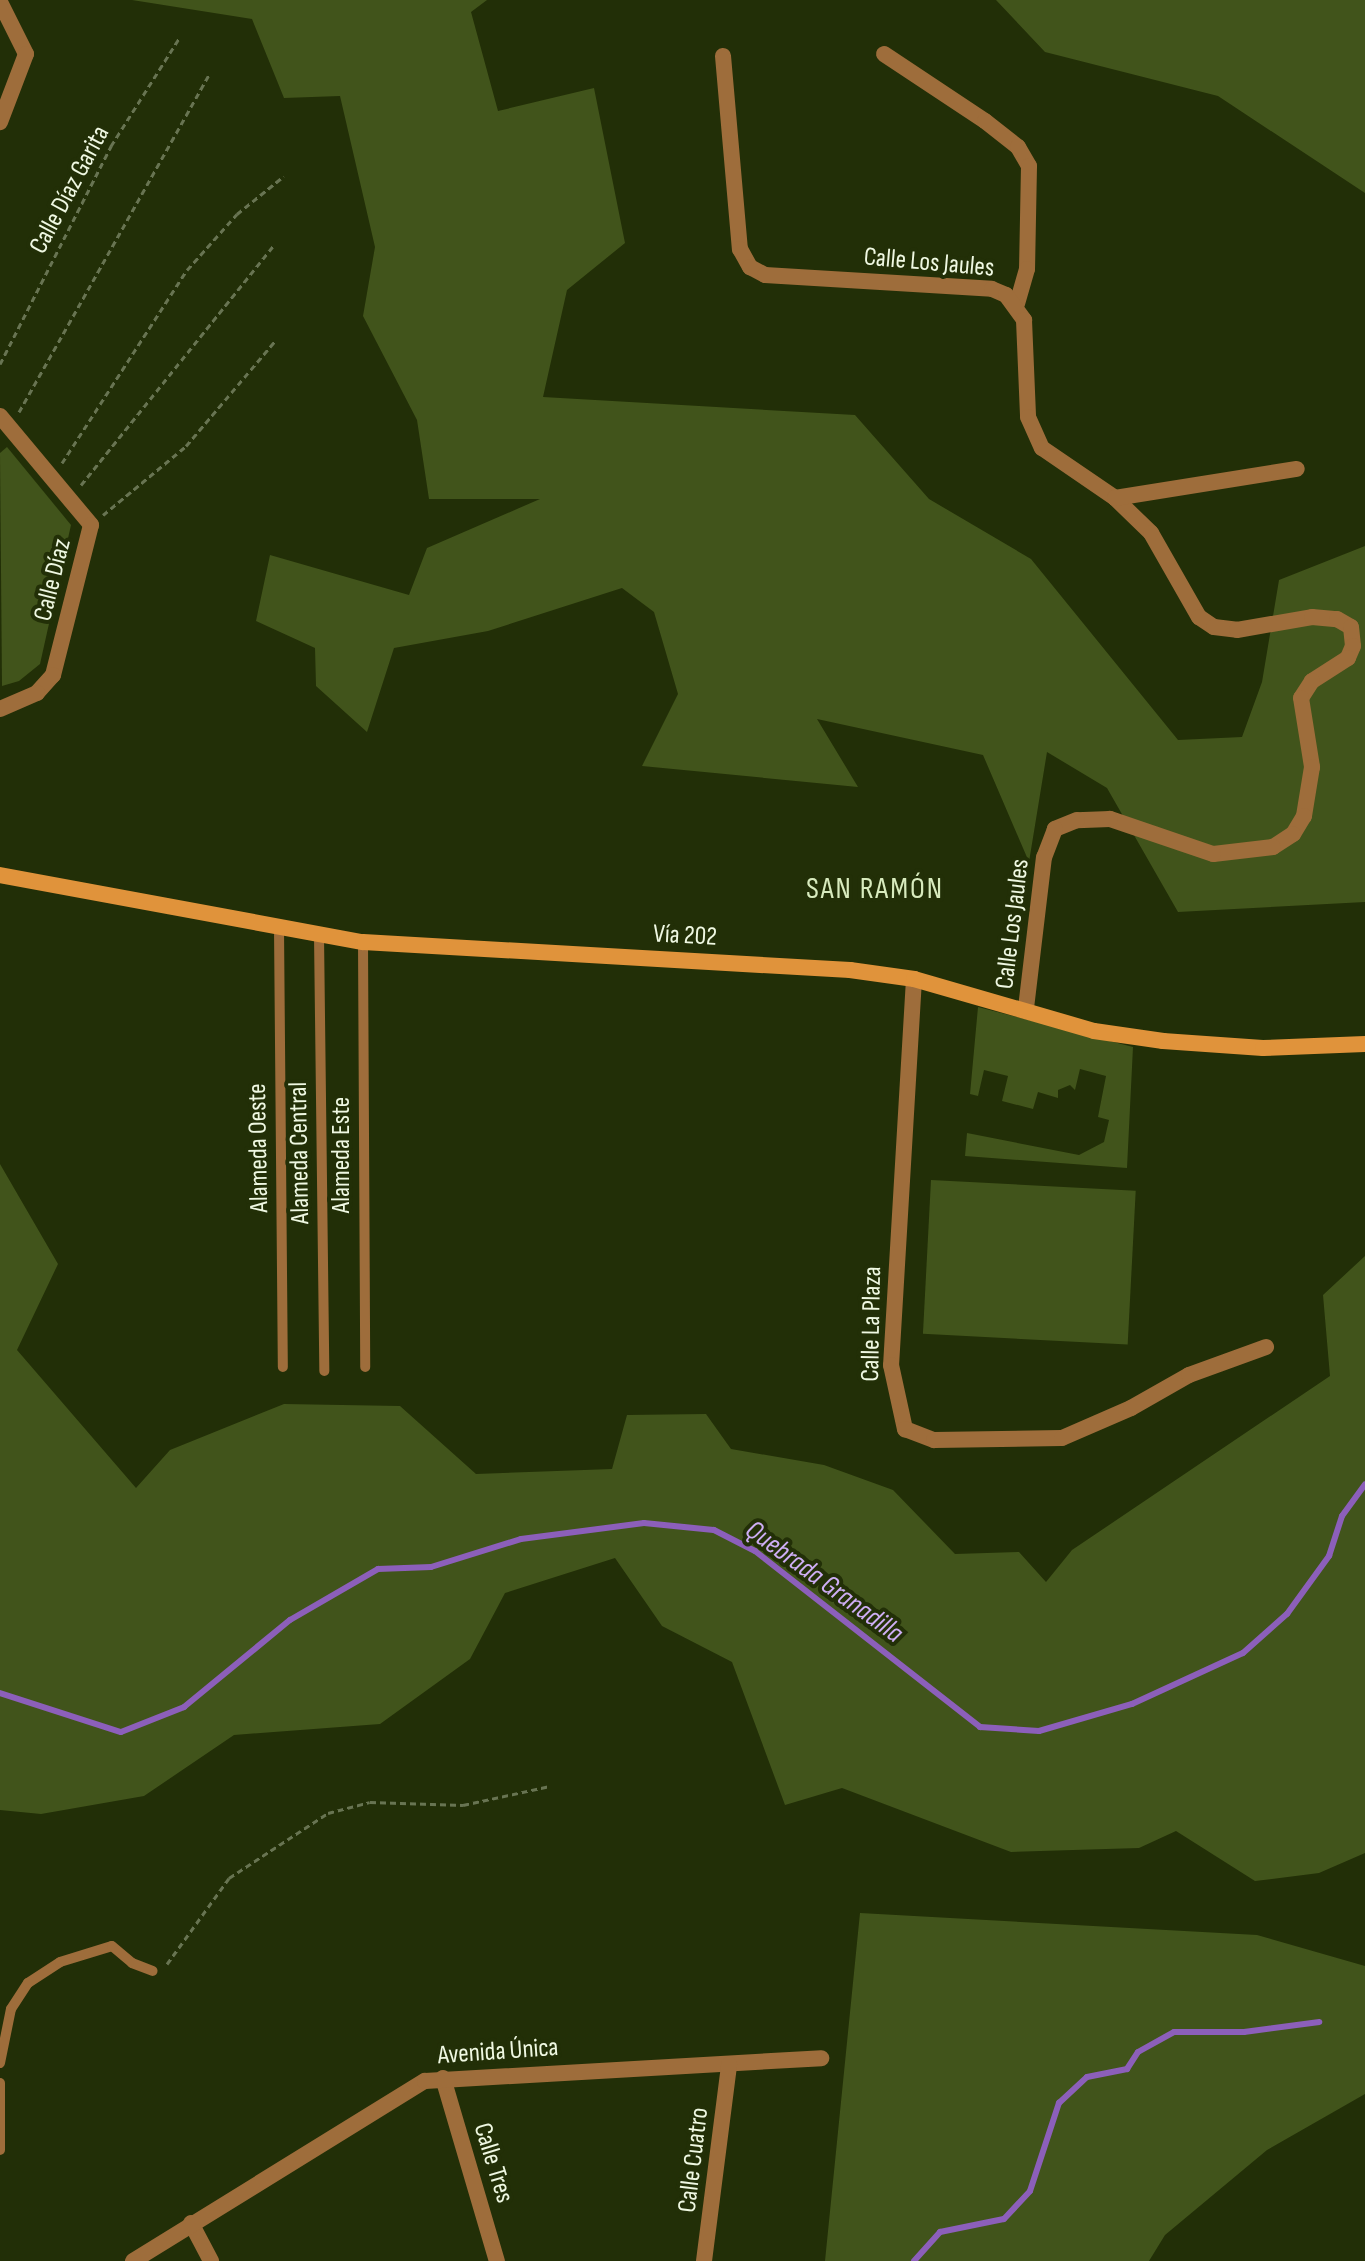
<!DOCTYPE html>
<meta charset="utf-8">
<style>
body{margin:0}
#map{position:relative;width:1365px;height:2261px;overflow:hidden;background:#222f07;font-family:"Sofia Sans Condensed",sans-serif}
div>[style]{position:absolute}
.green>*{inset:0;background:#41541b;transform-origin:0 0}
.stream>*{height:6px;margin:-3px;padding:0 3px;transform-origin:3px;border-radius:3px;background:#8c5fba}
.path>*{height:3px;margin-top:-1.5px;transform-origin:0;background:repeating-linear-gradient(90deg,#687452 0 6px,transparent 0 10px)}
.lane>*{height:10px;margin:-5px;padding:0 5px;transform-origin:5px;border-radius:5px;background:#9e6d3b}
.street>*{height:16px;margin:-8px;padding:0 8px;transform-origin:8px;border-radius:8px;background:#9e6d3b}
.secondary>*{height:16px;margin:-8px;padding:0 8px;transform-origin:8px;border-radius:8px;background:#e0933b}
span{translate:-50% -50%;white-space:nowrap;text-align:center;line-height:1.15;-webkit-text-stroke:8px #222f07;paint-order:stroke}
.street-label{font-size:26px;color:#eff8e2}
.water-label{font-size:28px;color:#ceaef4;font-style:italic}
.quarter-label{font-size:30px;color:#d8ebbe;letter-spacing:2px}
</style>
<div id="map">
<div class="green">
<i style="clip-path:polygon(132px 0,487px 0,471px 12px,498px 111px,594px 88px,625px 243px,567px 290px,543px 397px,855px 415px,929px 499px,1031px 559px,1178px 740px,1242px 737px,1262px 682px,1279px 580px,1365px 546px,1365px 902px,1178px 912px,1107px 788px,1047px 752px,1029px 862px,983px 755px,817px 719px,858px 787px,642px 766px,678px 694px,654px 612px,622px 588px,488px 631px,394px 648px,367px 732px,316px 686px,315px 648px,256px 621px,270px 555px,409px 595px,427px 548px,540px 499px,429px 499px,417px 420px,363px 316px,375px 247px,340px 96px,284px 98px,252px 19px)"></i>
<i style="clip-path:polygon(996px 0,1365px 0,1365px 193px,1218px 96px,1045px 52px)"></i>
<i style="clip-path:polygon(7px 447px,71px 525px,40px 664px,19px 681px,2px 686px,0 453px)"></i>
<i style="clip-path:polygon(978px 1007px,1133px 1047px,1127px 1168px,965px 1156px,967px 1133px,1079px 1155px,1104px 1142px,1109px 1120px,1098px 1117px,1106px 1076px,1080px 1069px,1075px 1090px,1070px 1085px,1058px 1090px,1058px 1098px,1038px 1092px,1033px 1109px,1002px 1101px,1008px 1076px,984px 1070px,978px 1096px,970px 1094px)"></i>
<i style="clip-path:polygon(0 1164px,58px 1264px,17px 1350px,136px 1488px,170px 1450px,284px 1404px,400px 1406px,476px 1474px,612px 1469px,627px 1415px,706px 1414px,731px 1449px,824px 1465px,893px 1490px,955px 1554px,1019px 1552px,1046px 1582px,1072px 1550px,1330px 1376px,1323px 1295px,1365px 1256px,1365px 1853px,1319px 1873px,1255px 1881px,1176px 1831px,1139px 1848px,1011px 1852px,842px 1788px,785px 1805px,732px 1662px,662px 1626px,615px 1558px,505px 1593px,470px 1659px,380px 1724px,234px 1735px,144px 1796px,41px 1814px,0 1810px)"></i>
<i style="left:931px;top:1180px;width:205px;height:154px;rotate:3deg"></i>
<i style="clip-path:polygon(860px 1913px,1257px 1935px,1365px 1966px,1365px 2094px,1267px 2150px,1165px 2235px,1149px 2261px,825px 2261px)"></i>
</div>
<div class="stream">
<i style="left:0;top:1693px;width:127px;rotate:17.9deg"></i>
<i style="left:121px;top:1732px;width:68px;rotate:-21.6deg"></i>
<i style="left:184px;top:1707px;width:137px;rotate:-39.4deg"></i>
<i style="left:290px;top:1620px;width:102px;rotate:-30.1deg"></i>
<i style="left:378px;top:1569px;width:53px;rotate:-2.2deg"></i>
<i style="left:431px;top:1567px;width:94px;rotate:-17.3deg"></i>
<i style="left:521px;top:1539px;width:124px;rotate:-7.4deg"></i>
<i style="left:644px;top:1523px;width:70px;rotate:5.7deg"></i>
<i style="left:714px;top:1530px;width:46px;rotate:27.1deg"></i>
<i style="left:755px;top:1551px;width:286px;rotate:38deg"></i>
<i style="left:980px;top:1727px;width:59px;rotate:3.9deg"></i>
<i style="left:1039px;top:1731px;width:97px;rotate:-16.2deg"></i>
<i style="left:1132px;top:1704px;width:122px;rotate:-24.7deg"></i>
<i style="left:1243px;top:1653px;width:59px;rotate:-41.6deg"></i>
<i style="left:1287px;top:1614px;width:72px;rotate:-54.1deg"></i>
<i style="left:1329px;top:1556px;width:42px;rotate:-72deg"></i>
<i style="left:1342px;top:1516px;width:39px;rotate:-54deg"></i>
<i style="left:914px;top:2261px;width:39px;rotate:-48deg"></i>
<i style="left:940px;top:2232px;width:65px;rotate:-11.5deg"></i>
<i style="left:1004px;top:2219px;width:38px;rotate:-47deg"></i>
<i style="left:1030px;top:2191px;width:93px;rotate:-71.8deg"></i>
<i style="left:1059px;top:2103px;width:38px;rotate:-43deg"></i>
<i style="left:1087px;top:2077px;width:41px;rotate:-11.3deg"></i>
<i style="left:1127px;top:2069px;width:20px;rotate:-57deg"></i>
<i style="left:1138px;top:2052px;width:41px;rotate:-29.1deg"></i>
<i style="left:1174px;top:2032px;width:70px"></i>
<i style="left:1244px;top:2032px;width:76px;rotate:-7.6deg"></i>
</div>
<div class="path">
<i style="left:0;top:364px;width:245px;rotate:-63deg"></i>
<i style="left:111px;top:146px;width:129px;rotate:-57.7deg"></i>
<i style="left:19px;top:412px;width:389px;rotate:-60.6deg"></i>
<i style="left:62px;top:463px;width:230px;rotate:-57.1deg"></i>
<i style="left:187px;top:270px;width:75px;rotate:-48.2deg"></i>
<i style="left:237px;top:214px;width:60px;rotate:-39deg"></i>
<i style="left:81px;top:485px;width:308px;rotate:-51.2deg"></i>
<i style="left:103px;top:515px;width:108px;rotate:-39.7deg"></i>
<i style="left:186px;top:446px;width:138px;rotate:-49.7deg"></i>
<i style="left:167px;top:1964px;width:106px;rotate:-54.2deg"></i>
<i style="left:229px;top:1878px;width:118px;rotate:-33.3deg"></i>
<i style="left:328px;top:1813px;width:43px;rotate:-14.7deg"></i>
<i style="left:370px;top:1802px;width:93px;rotate:1.8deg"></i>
<i style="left:463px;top:1805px;width:89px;rotate:-12.3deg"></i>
</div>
<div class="lane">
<i style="left:279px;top:928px;width:439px;rotate:89.5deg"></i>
<i style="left:319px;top:935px;width:436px;rotate:89.3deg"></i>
<i style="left:363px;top:942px;width:425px;rotate:89.7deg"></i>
<i style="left:0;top:2063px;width:55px;rotate:-78.5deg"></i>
<i style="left:11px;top:2009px;width:31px;rotate:-57deg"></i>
<i style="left:28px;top:1983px;width:38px;rotate:-33deg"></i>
<i style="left:60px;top:1962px;width:54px;rotate:-17.1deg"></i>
<i style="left:112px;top:1946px;width:26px;rotate:40deg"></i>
<i style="left:132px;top:1963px;width:22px;rotate:21deg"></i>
<i style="left:0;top:2083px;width:67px;rotate:90deg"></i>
</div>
<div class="street">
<i style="left:0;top:2px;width:58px;rotate:63.4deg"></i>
<i style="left:26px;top:54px;width:73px;rotate:110.9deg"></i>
<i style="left:884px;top:54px;width:121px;rotate:33.6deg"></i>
<i style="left:985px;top:121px;width:42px;rotate:38.2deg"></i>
<i style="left:1018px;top:147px;width:22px;rotate:60deg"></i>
<i style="left:1029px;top:166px;width:103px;rotate:91.1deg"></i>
<i style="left:1027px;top:269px;width:36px;rotate:106deg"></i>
<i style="left:723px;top:56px;width:194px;rotate:85deg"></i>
<i style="left:740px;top:249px;width:21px;rotate:61deg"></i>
<i style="left:750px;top:267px;width:17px;rotate:28deg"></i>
<i style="left:765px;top:275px;width:227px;rotate:3.5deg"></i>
<i style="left:992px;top:289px;width:15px;rotate:23deg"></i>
<i style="left:1006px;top:295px;width:31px;rotate:54deg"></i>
<i style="left:1024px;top:320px;width:97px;rotate:87.6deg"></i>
<i style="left:1028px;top:417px;width:34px;rotate:66deg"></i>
<i style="left:1042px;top:448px;width:88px;rotate:34.4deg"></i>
<i style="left:1115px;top:498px;width:50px;rotate:44.2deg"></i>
<i style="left:1151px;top:533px;width:97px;rotate:60.3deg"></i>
<i style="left:1199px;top:617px;width:18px;rotate:34deg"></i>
<i style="left:1214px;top:627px;width:23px;rotate:7deg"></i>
<i style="left:1237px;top:630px;width:76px;rotate:-9.8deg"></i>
<i style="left:1312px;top:617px;width:25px;rotate:5deg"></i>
<i style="left:1337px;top:619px;width:16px;rotate:30deg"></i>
<i style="left:1351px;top:627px;width:19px;rotate:84deg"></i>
<i style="left:1353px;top:646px;width:13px;rotate:113deg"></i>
<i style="left:1348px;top:658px;width:43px;rotate:147.4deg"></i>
<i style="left:1312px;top:681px;width:20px;rotate:123deg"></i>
<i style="left:1301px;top:698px;width:70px;rotate:80.9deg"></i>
<i style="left:1312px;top:767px;width:50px;rotate:99.3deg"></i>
<i style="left:1304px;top:816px;width:21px;rotate:121deg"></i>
<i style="left:1293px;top:834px;width:24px;rotate:147deg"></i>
<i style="left:1273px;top:847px;width:60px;rotate:173.3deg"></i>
<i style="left:1213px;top:854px;width:109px;rotate:-161.2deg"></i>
<i style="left:1110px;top:819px;width:33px;rotate:178deg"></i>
<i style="left:1077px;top:820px;width:24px;rotate:158deg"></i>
<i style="left:1055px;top:829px;width:30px;rotate:111deg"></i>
<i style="left:1044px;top:857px;width:152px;rotate:96.8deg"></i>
<i style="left:0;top:416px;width:142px;rotate:50.1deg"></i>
<i style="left:91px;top:525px;width:155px;rotate:104.2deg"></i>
<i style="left:53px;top:675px;width:24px;rotate:132deg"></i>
<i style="left:37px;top:693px;width:40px;rotate:156.6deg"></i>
<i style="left:1115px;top:498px;width:184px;rotate:-9.1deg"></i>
<i style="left:914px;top:979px;width:387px;rotate:93.4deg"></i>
<i style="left:891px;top:1365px;width:66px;rotate:77.7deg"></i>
<i style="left:905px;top:1429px;width:31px;rotate:21deg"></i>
<i style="left:934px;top:1440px;width:128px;rotate:-0.9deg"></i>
<i style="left:1062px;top:1438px;width:75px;rotate:-23.5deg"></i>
<i style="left:1131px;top:1408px;width:67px;rotate:-29.6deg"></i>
<i style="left:1189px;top:1375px;width:82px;rotate:-20deg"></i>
<i style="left:443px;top:2078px;width:191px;rotate:73.6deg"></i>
<i style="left:191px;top:2223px;width:43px;rotate:62.2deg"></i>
<i style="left:133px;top:2261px;width:343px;rotate:-31.7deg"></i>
<i style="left:425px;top:2081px;width:397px;rotate:-3.3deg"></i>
<i style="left:704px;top:2261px;width:198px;rotate:-82.7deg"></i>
</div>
<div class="secondary">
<i style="left:0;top:875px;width:369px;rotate:10.5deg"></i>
<i style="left:363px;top:942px;width:488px;rotate:3.3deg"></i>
<i style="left:850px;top:970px;width:65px;rotate:8deg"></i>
<i style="left:914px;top:979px;width:187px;rotate:16.1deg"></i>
<i style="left:1094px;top:1031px;width:70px;rotate:8.2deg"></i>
<i style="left:1163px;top:1041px;width:100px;rotate:4deg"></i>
<i style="left:1263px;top:1048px;width:102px;rotate:-2.2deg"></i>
</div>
<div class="street-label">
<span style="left:70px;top:190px;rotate:-62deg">Calle Díaz Garita</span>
<span style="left:929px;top:263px;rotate:5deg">Calle Los Jaules</span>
<span style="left:53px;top:580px;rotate:-76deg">Calle Díaz</span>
<span style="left:1013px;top:924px;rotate:-83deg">Calle Los Jaules</span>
<span style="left:685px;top:936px;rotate:3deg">Vía 202</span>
<span style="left:259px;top:1148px;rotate:-91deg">Alameda Oeste</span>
<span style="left:300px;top:1153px;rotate:-91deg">Alameda Central</span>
<span style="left:342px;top:1155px;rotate:-90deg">Alameda Este</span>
<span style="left:872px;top:1324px;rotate:-89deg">Calle La Plaza</span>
<span style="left:498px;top:2052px;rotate:-4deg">Avenida Única</span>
<span style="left:694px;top:2160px;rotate:-83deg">Calle Cuatro</span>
<span style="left:493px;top:2163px;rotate:73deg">Calle Tres</span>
</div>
<div class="water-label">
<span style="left:824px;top:1582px;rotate:36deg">Quebrada Granadilla</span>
</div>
<div class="quarter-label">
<span style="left:875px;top:889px">SAN RAMÓN</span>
</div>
</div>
